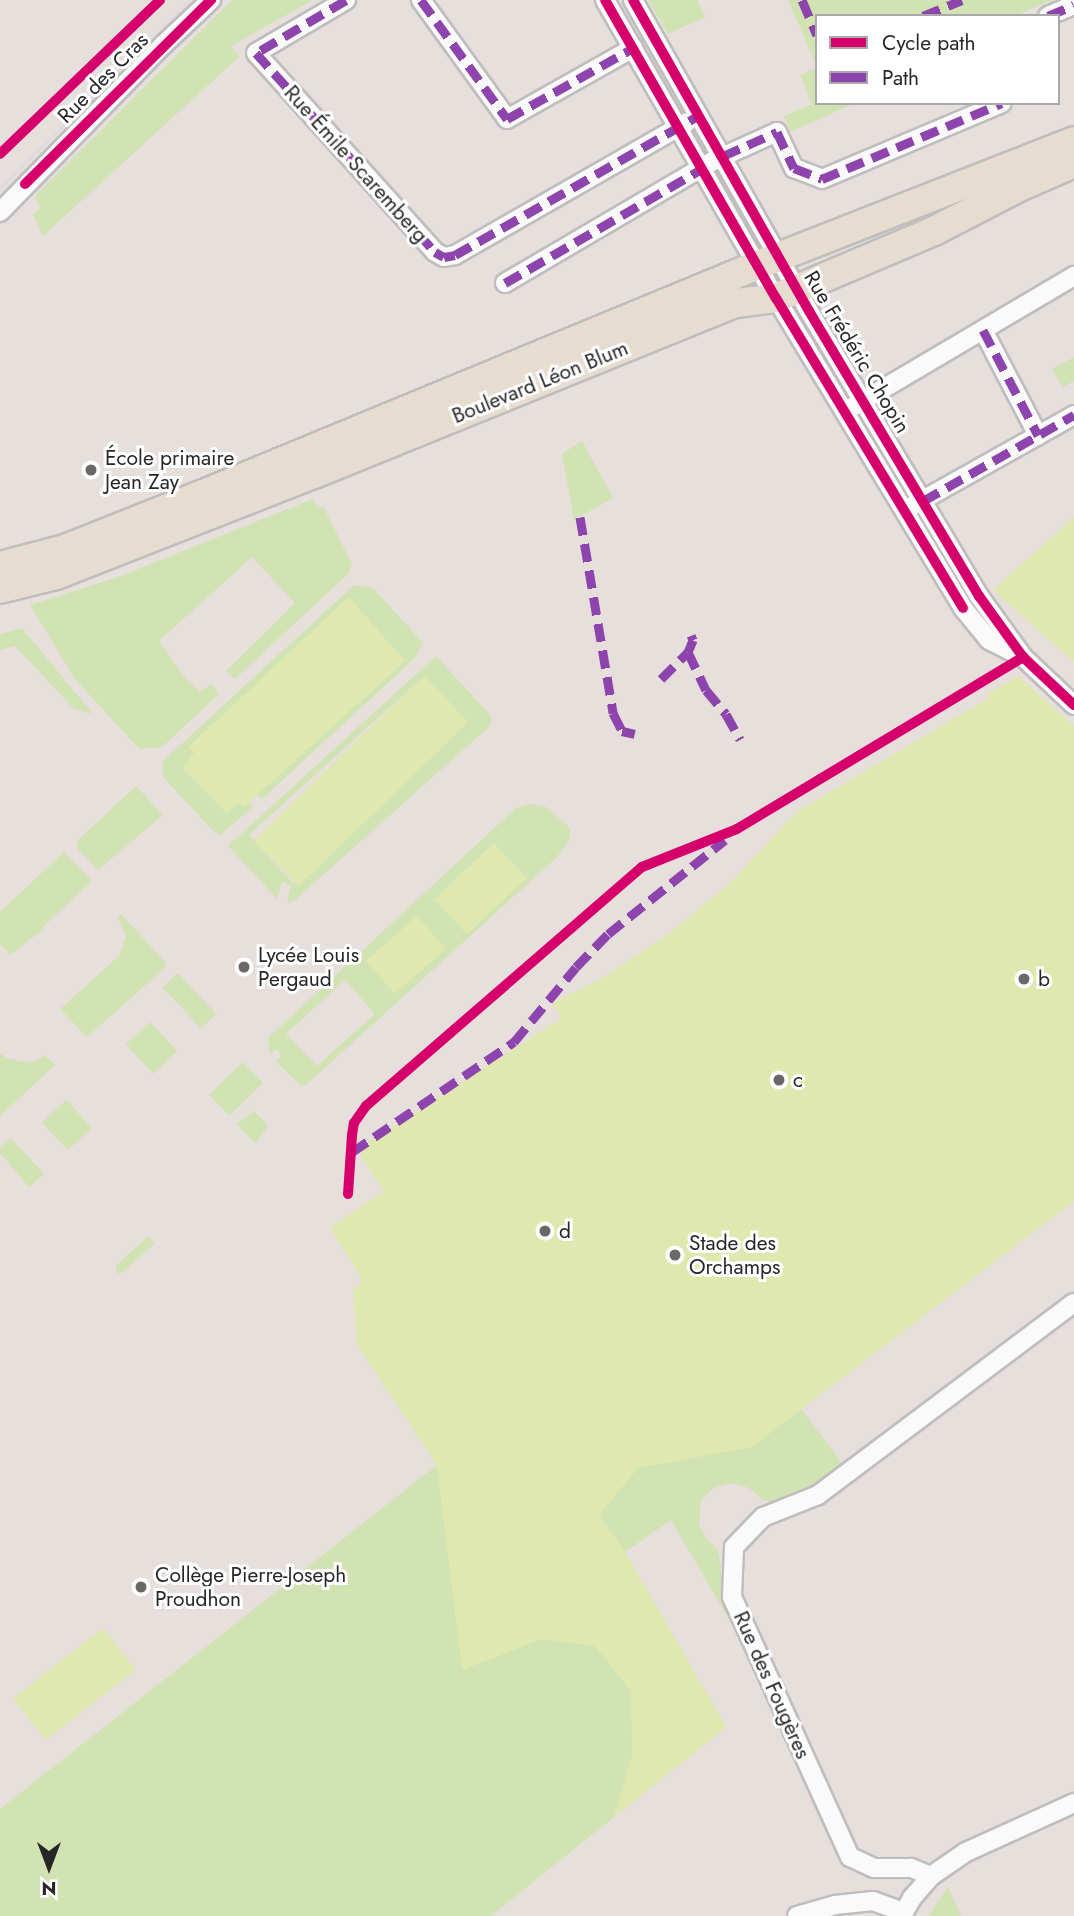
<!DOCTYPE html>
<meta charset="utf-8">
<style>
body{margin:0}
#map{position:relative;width:1074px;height:1916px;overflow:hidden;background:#e6dfdc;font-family:Jost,sans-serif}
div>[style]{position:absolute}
.green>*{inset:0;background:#d1e3b2;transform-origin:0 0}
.pitch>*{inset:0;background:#dfe8ae;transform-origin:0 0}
.roads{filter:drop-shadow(2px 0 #bfbdbe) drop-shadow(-2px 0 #bfbdbe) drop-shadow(0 2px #bfbdbe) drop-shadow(0 -2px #bfbdbe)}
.minor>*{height:18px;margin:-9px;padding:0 9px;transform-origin:9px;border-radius:9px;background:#fbfafa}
.primary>*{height:28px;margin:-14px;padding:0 14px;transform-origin:14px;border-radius:14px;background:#e7dcd0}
.tram>*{height:2px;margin:-1px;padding:0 1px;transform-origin:1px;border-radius:1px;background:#dcdcde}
.quiet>*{height:9px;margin-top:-4.5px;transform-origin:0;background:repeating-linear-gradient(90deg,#8e44ad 0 18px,transparent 0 27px)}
.cycleway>*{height:10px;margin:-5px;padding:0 5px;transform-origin:5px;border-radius:5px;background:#d6006c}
.dots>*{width:19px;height:19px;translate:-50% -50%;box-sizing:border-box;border:4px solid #fff;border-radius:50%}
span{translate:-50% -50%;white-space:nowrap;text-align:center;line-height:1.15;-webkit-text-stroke:6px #fff;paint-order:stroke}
.street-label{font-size:21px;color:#272727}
.poi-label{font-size:21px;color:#272727}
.left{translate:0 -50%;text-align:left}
.legend{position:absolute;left:815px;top:14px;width:245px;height:91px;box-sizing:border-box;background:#fff;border:2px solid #a9a9a9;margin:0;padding:9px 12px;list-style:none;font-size:21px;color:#272727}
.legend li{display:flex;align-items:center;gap:14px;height:35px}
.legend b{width:35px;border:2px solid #a9a9a9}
.north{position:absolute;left:14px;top:1832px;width:70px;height:70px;-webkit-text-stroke:5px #fff;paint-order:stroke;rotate:180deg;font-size:19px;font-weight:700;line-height:28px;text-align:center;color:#272727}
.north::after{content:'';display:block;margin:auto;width:24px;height:32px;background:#272727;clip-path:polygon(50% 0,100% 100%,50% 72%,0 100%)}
</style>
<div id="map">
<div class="green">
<i style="clip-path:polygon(232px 0,313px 0,231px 46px,239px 57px,43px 236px,33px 215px,40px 207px,35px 196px)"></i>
<i style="clip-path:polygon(648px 0,697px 0,705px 17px,668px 34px)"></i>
<i style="clip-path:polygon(788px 0,1052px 0,1015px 16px,817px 16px,817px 67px)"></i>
<i style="clip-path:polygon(817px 68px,817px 103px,856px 103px,790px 132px,784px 116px,812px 104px,800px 75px)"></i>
<i style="clip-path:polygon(1074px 357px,1074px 381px,1063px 387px,1052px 369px)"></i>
<i style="clip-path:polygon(582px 441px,613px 498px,574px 520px,562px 454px)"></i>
<i style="clip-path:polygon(313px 499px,318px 508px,323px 506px,352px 564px,349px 573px,235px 679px,226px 671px,295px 603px,252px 557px,159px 641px,185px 678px,200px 692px,211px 684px,219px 694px,162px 747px,139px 749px,75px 679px,30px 605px,118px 577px)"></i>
<i style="clip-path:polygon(354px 585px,373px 588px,423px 643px,414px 659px,262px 799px,189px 747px,195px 753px,183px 769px,226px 812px,238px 803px,244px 807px,249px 802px,253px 807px,220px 835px,215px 833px,163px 777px,163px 761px)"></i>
<i style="clip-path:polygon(22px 628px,93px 714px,74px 709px,15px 646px,0 650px,0 634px)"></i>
<i style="clip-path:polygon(evenodd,436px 656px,491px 716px,491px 725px,293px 902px,287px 903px,291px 885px,282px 882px,277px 899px,228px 846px,436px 656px,424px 676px,294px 884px,249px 835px,424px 676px)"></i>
<i style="clip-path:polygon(136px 786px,163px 815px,98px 870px,78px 849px,77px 841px)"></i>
<i style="clip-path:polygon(evenodd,529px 804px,546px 807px,570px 828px,570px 839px,557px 857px,306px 1085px,301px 1086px,276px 1061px,281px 1055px,276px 1049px,270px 1054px,268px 1038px,516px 808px,529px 804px,345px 980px,375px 1014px,317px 1066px,286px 1034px,345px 980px)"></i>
<i style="clip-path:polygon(64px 852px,92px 881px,43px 927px,44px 929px,10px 955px,0 944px,0 912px)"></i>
<i style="clip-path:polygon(121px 914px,166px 963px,166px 967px,87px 1037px,60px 1009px,120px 955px,126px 936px,118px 918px)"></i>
<i style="left:178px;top:973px;width:56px;height:21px;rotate:47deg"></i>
<i style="left:150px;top:1022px;width:40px;height:33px;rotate:47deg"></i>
<i style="clip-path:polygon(0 1053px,7px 1058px,25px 1062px,35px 1061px,45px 1055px,55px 1065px,0 1116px)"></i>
<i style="left:243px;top:1062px;width:29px;height:47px;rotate:46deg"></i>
<i style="left:66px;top:1100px;width:38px;height:33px;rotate:47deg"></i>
<i style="clip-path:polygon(254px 1111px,268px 1126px,255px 1144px,237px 1124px)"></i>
<i style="clip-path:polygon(11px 1138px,44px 1174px,29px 1187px,0 1153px,0 1147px)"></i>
<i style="clip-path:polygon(148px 1236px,155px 1243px,122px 1273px,116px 1273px,116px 1266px)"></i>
<i style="clip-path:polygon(700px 1380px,801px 1409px,844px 1466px,811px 1489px,778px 1504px,763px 1500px,749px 1488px,732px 1483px,713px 1488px,701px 1501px,699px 1525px,708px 1541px,717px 1548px,721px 1566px,721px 1595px,735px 1630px,671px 1520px,625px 1552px,726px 1727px,491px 1916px,0 1916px,0 1809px,437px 1465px)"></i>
<i style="clip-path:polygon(948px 1887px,961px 1916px,928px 1916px)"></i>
</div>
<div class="pitch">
<i style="clip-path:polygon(1074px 517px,1074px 662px,993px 590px)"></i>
<i style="clip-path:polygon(349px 597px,405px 661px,244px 807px,238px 803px,227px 813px,183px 768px,194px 753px,188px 747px)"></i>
<i style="left:424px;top:676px;width:64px;height:236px;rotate:46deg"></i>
<i style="clip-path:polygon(1018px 676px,1074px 726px,1074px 1201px,752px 1447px,638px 1468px,599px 1515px,625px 1552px,726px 1727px,614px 1817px,632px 1755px,631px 1691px,595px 1646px,542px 1639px,462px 1670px,437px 1465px,357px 1345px,353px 1288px,363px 1281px,330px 1228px,384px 1191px,362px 1158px,360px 1148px,562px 1018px,552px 1003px,603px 978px,672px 931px,729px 884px,798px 811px,989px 698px,987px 694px)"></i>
<i style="left:494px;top:843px;width:48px;height:82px;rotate:47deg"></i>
<i style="left:417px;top:916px;width:44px;height:68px;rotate:49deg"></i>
<i style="left:103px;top:1628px;width:53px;height:114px;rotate:52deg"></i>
</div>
<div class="roads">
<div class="minor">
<i style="left:346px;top:0;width:104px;rotate:149.5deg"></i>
<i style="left:256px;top:53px;width:268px;rotate:48deg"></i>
<i style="left:435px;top:252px;width:10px;rotate:29deg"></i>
<i style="left:444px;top:257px;width:11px;rotate:-10deg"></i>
<i style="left:455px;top:255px;width:267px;rotate:-29.8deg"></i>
<i style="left:421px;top:0;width:147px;rotate:54.1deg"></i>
<i style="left:507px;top:119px;width:145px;rotate:-29.4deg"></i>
<i style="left:605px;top:0;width:344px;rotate:60.2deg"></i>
<i style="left:776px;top:298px;width:362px;rotate:58.9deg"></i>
<i style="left:963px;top:608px;width:41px;rotate:50.9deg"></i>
<i style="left:989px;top:640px;width:34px;rotate:27deg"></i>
<i style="left:633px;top:0;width:357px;rotate:60.5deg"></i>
<i style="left:809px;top:311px;width:332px;rotate:59.2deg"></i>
<i style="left:979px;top:596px;width:75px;rotate:54.2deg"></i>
<i style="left:1023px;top:657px;width:70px;rotate:43.3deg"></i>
<i style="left:1048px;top:16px;width:28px;rotate:-23deg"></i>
<i style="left:0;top:212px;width:233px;rotate:-45.7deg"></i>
<i style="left:163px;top:45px;width:66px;rotate:-43.2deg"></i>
<i style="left:505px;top:283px;width:241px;rotate:-30.4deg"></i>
<i style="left:713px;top:161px;width:70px;rotate:-24.4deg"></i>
<i style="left:777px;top:132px;width:40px;rotate:65deg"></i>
<i style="left:794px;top:168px;width:30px;rotate:21deg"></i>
<i style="left:822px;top:179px;width:195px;rotate:-22.9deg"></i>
<i style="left:983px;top:330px;width:119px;rotate:62.4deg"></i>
<i style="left:854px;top:406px;width:256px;rotate:-30.6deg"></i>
<i style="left:912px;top:506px;width:186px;rotate:-29.3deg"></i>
<i style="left:931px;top:1876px;width:22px;rotate:-158deg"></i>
<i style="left:911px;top:1868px;width:37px;rotate:180deg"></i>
<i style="left:874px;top:1868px;width:26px;rotate:-155deg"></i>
<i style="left:850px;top:1857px;width:286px;rotate:-114.4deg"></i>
<i style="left:732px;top:1597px;width:50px;rotate:-87.7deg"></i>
<i style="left:734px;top:1547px;width:42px;rotate:-46deg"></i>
<i style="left:763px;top:1517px;width:59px;rotate:-21.8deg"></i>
<i style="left:818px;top:1495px;width:320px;rotate:-36.9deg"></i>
<i style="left:797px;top:1916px;width:40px;rotate:-16deg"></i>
<i style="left:835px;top:1905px;width:38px;rotate:-6deg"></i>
<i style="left:873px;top:1901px;width:33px;rotate:20deg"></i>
<i style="left:902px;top:1916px;width:21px;rotate:-61deg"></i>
<i style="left:912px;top:1898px;width:29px;rotate:-49deg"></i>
<i style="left:931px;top:1876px;width:42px;rotate:-34.4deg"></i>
<i style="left:966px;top:1852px;width:119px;rotate:-24.4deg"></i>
</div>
<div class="primary">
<i style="left:0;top:566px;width:67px;rotate:-14.7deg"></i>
<i style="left:65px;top:549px;width:146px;rotate:-21.7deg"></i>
<i style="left:201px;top:495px;width:603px;rotate:-22.44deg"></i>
<i style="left:758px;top:265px;width:339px;rotate:-21.4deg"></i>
<i style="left:0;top:589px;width:58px;rotate:-14deg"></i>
<i style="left:56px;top:575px;width:277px;rotate:-21.4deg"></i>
<i style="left:314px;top:474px;width:455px;rotate:-22.1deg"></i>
<i style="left:736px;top:303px;width:40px;rotate:-7.1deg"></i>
<i style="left:776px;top:298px;width:172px;rotate:-23deg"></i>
<i style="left:934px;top:231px;width:93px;rotate:-27.4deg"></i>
<i style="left:1017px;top:188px;width:62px;rotate:-23.7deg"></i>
</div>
</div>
<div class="tram">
<i style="left:0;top:189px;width:268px;rotate:-44.8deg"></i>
</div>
<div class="quiet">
<i style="left:346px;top:0;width:104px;rotate:149.5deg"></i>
<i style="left:256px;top:53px;width:268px;rotate:48deg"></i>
<i style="left:435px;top:252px;width:10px;rotate:29deg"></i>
<i style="left:444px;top:257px;width:11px;rotate:-10deg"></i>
<i style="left:455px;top:255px;width:281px;rotate:-29.8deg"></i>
<i style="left:421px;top:0;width:147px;rotate:54.1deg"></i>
<i style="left:507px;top:119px;width:145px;rotate:-29.4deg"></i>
<i style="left:802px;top:0;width:38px;rotate:67deg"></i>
<i style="left:923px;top:16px;width:42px;rotate:-22.3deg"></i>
<i style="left:1048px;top:16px;width:28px;rotate:-23deg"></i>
<i style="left:723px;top:156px;width:59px;rotate:-24deg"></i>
<i style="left:777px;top:132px;width:40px;rotate:65deg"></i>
<i style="left:794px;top:168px;width:30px;rotate:21deg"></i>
<i style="left:822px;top:179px;width:195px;rotate:-22.9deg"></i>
<i style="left:505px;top:283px;width:229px;rotate:-30.1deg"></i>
<i style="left:983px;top:330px;width:119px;rotate:62.4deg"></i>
<i style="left:923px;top:501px;width:174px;rotate:-29.7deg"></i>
<i style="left:580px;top:517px;width:199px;rotate:80.4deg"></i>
<i style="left:613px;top:713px;width:20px;rotate:63deg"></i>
<i style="left:622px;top:731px;width:13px;rotate:13deg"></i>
<i style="left:688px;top:652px;width:42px;rotate:64.7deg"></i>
<i style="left:706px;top:690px;width:31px;rotate:50deg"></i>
<i style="left:726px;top:714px;width:29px;rotate:61deg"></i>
<i style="left:661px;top:679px;width:38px;rotate:-45deg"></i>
<i style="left:688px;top:652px;width:13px;rotate:-67deg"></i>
<i style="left:693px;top:640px;width:5px;rotate:-112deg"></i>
<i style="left:352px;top:1152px;width:196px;rotate:-34.2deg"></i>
<i style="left:514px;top:1042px;width:97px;rotate:-50.4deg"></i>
<i style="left:576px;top:967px;width:46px;rotate:-45.9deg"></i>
<i style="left:608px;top:934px;width:150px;rotate:-38.8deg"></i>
</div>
<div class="cycleway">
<i style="left:605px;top:0;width:344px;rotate:60.2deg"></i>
<i style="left:776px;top:298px;width:362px;rotate:58.9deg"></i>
<i style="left:633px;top:0;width:357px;rotate:60.5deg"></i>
<i style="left:809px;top:311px;width:332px;rotate:59.2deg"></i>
<i style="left:979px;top:596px;width:75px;rotate:54.2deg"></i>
<i style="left:1023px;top:657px;width:70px;rotate:43.3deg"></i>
<i style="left:0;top:154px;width:222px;rotate:-43.9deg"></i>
<i style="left:25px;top:184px;width:262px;rotate:-44.7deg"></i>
<i style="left:348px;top:1194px;width:59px;rotate:-86.1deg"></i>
<i style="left:352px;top:1135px;width:12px;rotate:-81deg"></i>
<i style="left:354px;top:1123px;width:21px;rotate:-55deg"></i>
<i style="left:366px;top:1106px;width:365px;rotate:-40.9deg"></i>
<i style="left:642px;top:867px;width:102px;rotate:-21.8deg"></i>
<i style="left:737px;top:829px;width:334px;rotate:-31deg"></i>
</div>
<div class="dots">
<i style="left:91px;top:470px;background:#6a6766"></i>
<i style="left:244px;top:967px;background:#6a6766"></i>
<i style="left:1024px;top:979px;background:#6a6766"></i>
<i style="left:779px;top:1080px;background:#6a6766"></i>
<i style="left:545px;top:1231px;background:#6a6766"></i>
<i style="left:675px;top:1255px;background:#6a6766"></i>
<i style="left:141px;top:1587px;background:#6a6766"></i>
</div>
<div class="street-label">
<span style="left:103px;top:78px;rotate:-45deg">Rue des Cras</span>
<span style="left:356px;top:164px;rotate:48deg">Rue Émile Scaremberg</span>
<span style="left:857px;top:352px;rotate:59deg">Rue Frédéric Chopin</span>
<span style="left:540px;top:382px;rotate:-22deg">Boulevard Léon Blum</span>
<span style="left:772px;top:1685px;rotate:66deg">Rue des Fougères</span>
</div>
<div class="poi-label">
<span class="left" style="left:105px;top:470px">École primaire<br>Jean Zay</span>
<span class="left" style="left:258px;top:967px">Lycée Louis<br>Pergaud</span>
<span class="left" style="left:1038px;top:979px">b</span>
<span class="left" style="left:793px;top:1080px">c</span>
<span class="left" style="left:559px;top:1231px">d</span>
<span class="left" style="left:689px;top:1255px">Stade des<br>Orchamps</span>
<span class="left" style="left:155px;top:1587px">Collège Pierre-Joseph<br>Proudhon</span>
</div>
<ul class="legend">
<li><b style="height:9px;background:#d6006c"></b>Cycle path</li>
<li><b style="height:9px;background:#8e44ad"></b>Path</li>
</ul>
<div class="north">N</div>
</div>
